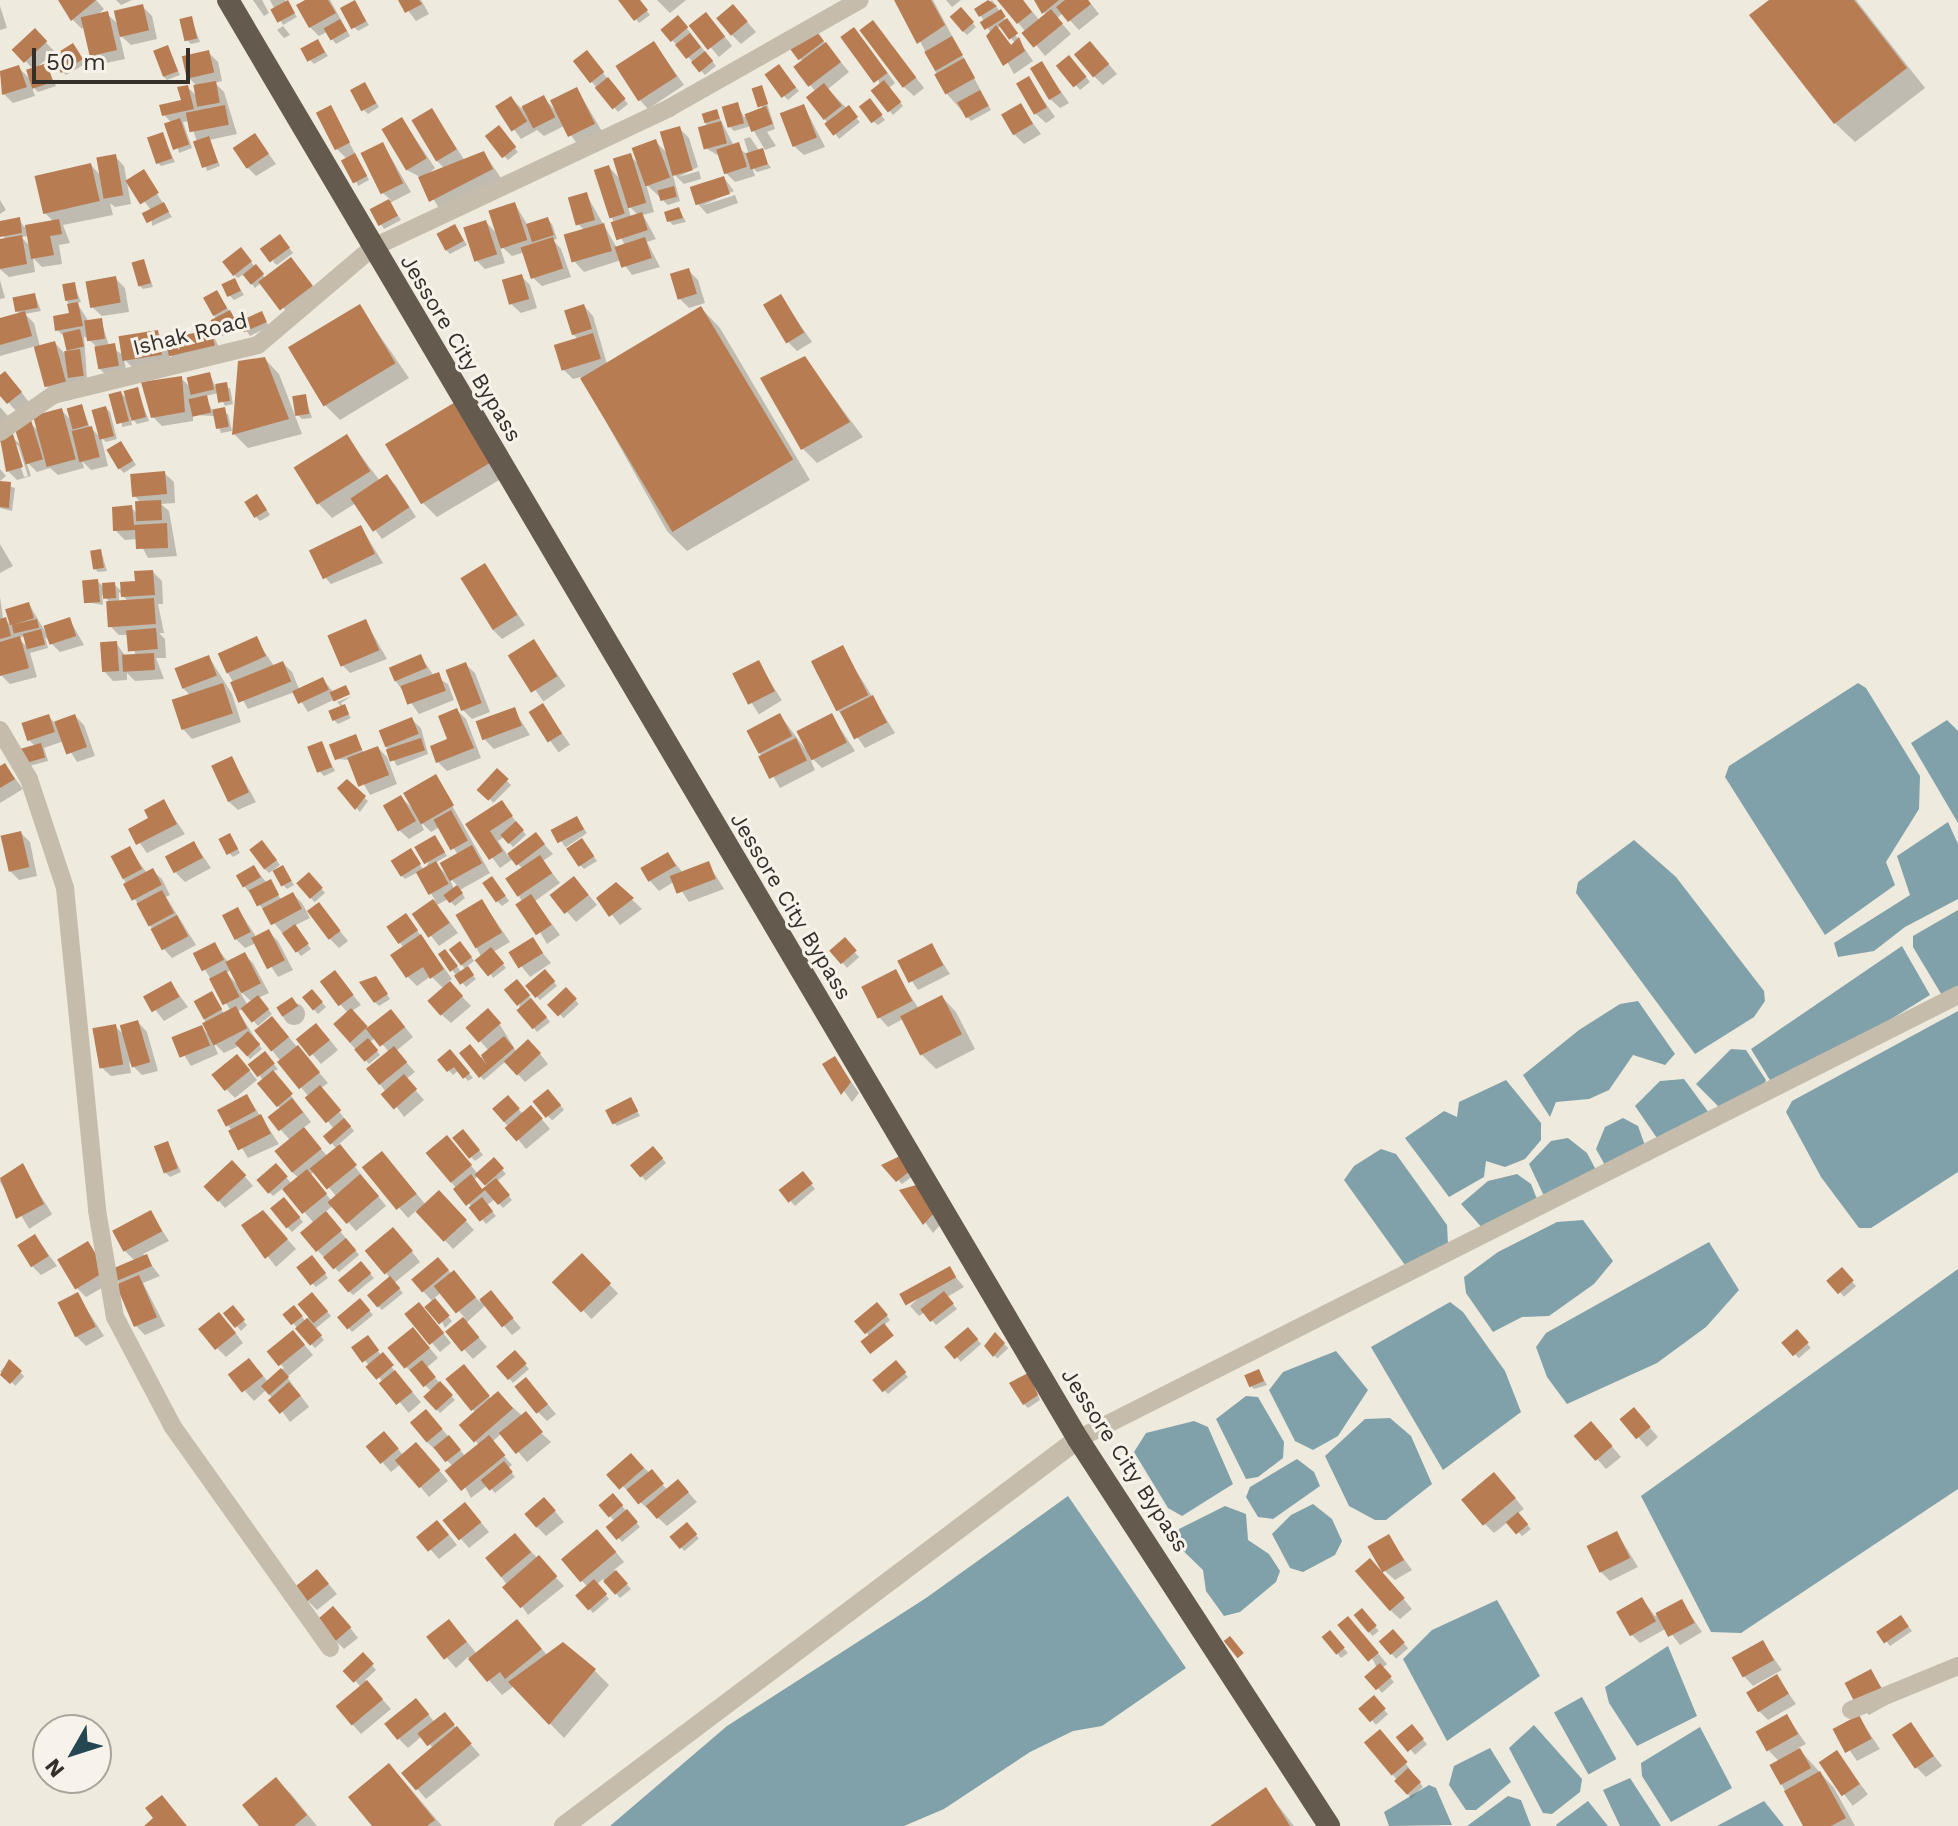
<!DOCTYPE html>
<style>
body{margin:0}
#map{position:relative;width:1958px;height:1826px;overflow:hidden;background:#efeade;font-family:"Work Sans",sans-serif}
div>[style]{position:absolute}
.water>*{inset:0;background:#80a1a9;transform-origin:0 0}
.shadow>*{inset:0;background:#0003;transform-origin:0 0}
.round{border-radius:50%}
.building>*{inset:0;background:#b87c53;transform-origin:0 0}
.minor>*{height:18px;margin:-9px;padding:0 9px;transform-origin:9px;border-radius:9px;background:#c6bcab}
.tertiary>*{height:20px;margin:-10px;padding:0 10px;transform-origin:10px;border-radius:10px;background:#c6bcab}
.trunk>*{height:22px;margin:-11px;padding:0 11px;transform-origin:11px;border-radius:11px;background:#655a4e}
span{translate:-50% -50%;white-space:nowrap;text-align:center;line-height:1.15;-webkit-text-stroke:6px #f7f3ea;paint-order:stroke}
.street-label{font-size:22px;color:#352f29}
.north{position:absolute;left:32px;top:1714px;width:80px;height:80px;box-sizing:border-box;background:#f7f3ea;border:2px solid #a9a59d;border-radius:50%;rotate:231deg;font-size:22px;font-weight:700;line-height:32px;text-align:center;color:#352f29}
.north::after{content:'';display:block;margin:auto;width:28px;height:36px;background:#244751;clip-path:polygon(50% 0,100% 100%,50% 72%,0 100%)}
.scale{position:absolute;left:32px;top:48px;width:158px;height:36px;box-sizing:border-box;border:4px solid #352f29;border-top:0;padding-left:10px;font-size:24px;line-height:28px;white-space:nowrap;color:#352f29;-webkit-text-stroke:6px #f7f3ea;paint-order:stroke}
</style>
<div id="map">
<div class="water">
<i style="clip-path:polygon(1858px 683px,1866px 688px,1920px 776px,1919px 809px,1886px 862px,1895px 885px,1825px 935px,1725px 777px,1729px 766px)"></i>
<i style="clip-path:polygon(1947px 720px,1958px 731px,1958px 823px,1911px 743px)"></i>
<i style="clip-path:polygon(1948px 822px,1958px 844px,1958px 899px,1905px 927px,1874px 951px,1838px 957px,1834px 943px,1910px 895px,1897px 856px)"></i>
<i style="clip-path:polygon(1634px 840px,1676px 877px,1764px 991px,1765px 1001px,1754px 1017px,1695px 1054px,1576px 893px,1578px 882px)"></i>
<i style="clip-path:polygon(1958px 910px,1958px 994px,1943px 997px,1913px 947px,1913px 936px)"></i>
<i style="clip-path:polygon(1902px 946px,1930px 995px,1776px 1090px,1751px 1049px)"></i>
<i style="clip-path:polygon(1638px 1001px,1675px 1054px,1665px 1065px,1633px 1055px,1609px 1090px,1589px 1099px,1556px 1102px,1550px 1117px,1523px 1075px,1579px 1030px,1620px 1004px)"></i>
<i style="clip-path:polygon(1958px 1011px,1958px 1172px,1871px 1228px,1859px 1228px,1821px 1177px,1786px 1112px,1792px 1101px)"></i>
<i style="clip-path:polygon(1731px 1049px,1746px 1050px,1766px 1080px,1760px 1093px,1723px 1111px,1696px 1084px)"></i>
<i style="clip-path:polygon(1684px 1079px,1709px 1113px,1661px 1144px,1635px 1106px,1660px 1081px)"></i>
<i style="clip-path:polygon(1506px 1080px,1541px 1123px,1541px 1140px,1525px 1159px,1505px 1167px,1486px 1161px,1484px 1177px,1449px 1197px,1405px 1138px,1444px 1111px,1457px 1117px,1459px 1102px)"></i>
<i style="clip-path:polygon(1623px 1118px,1638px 1126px,1647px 1151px,1606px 1167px,1596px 1149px,1605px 1127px)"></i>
<i style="clip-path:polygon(1568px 1138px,1587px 1153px,1597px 1172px,1545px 1198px,1529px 1164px,1551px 1141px)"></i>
<i style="clip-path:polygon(1381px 1149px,1396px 1154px,1447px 1225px,1448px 1244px,1405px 1265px,1344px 1180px,1354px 1166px)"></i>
<i style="clip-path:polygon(1517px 1174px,1531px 1184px,1539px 1204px,1492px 1239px,1461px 1204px,1488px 1181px)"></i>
<i style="clip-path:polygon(1583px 1220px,1613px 1261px,1594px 1284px,1549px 1316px,1522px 1317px,1493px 1332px,1466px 1293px,1464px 1277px,1498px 1252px,1557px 1222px)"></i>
<i style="clip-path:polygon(1709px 1242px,1739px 1290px,1706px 1327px,1657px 1363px,1567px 1404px,1547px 1377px,1536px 1347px,1546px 1333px)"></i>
<i style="clip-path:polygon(1958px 1269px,1958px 1489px,1741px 1633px,1711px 1632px,1641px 1496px)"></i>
<i style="clip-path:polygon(1450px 1302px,1463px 1312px,1505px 1371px,1521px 1412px,1443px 1470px,1371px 1347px)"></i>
<i style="clip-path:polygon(1336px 1351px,1368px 1390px,1338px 1436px,1313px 1450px,1295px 1441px,1269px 1390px,1283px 1372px)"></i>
<i style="clip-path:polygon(1246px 1396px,1258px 1397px,1284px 1442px,1283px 1458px,1258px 1477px,1246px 1479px,1216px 1419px)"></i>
<i style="clip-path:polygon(1390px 1418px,1411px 1436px,1432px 1484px,1386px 1520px,1375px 1520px,1349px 1506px,1325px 1456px,1365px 1419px)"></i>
<i style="clip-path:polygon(1194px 1421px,1208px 1427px,1233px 1484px,1182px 1516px,1168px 1508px,1134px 1452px,1146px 1433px)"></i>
<i style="clip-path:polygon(1297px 1459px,1314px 1472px,1320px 1486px,1273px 1519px,1258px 1517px,1246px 1497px,1250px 1487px)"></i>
<i style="clip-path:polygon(1068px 1496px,1186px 1668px,1102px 1726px,1073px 1731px,1030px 1752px,944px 1809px,904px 1826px,610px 1826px,727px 1726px,926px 1598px)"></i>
<i style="clip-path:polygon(1313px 1504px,1332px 1519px,1342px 1541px,1335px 1555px,1303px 1572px,1290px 1568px,1272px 1534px,1291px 1515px)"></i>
<i style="clip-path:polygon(1225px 1506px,1246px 1514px,1248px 1540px,1269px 1554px,1280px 1571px,1276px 1582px,1240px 1612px,1224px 1616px,1206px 1591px,1203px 1570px,1172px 1540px,1179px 1529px)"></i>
<i style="clip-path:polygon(1497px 1600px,1540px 1676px,1447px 1741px,1403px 1659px,1432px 1630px)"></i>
<i style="clip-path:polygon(1668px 1646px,1697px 1716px,1637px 1746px,1609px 1703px,1605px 1687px)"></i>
<i style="left:1582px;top:1697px;width:71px;height:32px;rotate:61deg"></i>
<i style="clip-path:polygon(1534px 1725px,1582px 1779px,1580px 1792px,1552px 1814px,1543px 1813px,1509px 1748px)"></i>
<i style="clip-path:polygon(1700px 1727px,1732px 1788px,1671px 1822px,1642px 1776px,1641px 1763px)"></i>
<i style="clip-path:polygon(1490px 1748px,1511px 1782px,1476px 1810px,1466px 1810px,1449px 1785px,1454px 1766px)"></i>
<i style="clip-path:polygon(1630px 1778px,1661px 1826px,1620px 1826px,1603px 1790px)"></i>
<i style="clip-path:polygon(1429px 1785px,1436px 1788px,1452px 1825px,1389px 1826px,1384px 1812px)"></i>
<i style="clip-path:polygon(1508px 1796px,1521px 1800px,1531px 1826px,1467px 1826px)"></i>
<i style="clip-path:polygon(1588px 1801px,1608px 1826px,1556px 1826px,1557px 1824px)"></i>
<i style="clip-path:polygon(1764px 1801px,1784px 1826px,1717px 1826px)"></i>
</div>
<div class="shadow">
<i style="clip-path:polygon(61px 0,96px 0,104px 9px,96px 16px,107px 14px,119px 25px,142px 6px,152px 16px,157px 39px,131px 45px,119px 34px,125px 59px,101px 64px,92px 55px,85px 25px,82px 29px,72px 19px)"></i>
<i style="clip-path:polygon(116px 0,132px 0,121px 5px)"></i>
<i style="clip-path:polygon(253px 0,262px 0,269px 13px,264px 16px)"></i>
<i style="clip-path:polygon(270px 0,285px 0,297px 17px,283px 25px)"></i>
<i style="clip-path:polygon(309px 0,330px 0,350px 36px,336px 44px,327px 32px,319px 36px,310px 27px)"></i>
<i style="clip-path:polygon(400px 0,421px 0,429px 14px,416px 21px)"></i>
<i style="clip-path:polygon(621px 0,638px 0,650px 15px,639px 23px)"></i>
<i style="clip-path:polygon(657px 0,686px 0,670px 13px)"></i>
<i style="clip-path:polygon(899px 0,933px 0,991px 110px,971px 121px,947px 94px)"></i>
<i style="clip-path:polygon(946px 0,961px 0,952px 7px)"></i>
<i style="clip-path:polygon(evenodd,992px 0,1033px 61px,1014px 74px,977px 9px,992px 0,1001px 26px,1015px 43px,1012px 46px,997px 29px,1001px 26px)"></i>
<i style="clip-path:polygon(1000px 0,1023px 0,1040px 21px,1046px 16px,1038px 0,1088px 0,1099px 14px,1079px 30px,1063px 13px,1057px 18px,1071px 34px,1045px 56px)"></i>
<i style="clip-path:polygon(1772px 0,1856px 0,1925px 88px,1855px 142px,1835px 123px)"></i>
<i style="clip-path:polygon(354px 2px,369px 25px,358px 31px,354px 27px)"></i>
<i style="clip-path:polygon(0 6px,7px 28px,0 30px)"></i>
<i style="clip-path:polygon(965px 14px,976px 27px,967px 35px,963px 31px)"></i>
<i style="clip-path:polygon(742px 16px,756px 32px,741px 44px,732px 35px)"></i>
<i style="clip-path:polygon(191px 18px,200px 42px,191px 44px,187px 40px)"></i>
<i style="clip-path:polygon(682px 22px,716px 66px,705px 75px,672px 40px)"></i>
<i style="clip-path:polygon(873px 22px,924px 88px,914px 96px,904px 87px)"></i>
<i style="clip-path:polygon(715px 24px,732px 46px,719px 57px,692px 26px)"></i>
<i style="clip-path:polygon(283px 26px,290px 35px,284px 38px,277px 30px)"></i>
<i style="clip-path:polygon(35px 31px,55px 52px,36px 68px,46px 65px,56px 86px,38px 92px,31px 85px,35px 96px,13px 103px,4px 94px,0 73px,18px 67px,31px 80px,33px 69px,14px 49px)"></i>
<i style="clip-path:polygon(815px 31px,849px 72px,828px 89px,860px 122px,839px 139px,809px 97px,816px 92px,796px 68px,803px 62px,792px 49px)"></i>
<i style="clip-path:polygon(863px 39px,895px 83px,889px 88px,903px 106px,893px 115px,873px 90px,880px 85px)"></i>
<i style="clip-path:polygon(318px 41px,328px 56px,314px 64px,310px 60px)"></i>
<i style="clip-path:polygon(654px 43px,684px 85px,648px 109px,639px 99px)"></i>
<i style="clip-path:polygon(168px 47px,180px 75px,167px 80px,163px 76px)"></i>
<i style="clip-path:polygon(77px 50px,85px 64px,66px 75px,62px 71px)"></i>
<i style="clip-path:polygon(208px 52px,218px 62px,222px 81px,215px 83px,224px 92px,237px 134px,209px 140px,220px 166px,207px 171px,190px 121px,183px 122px,192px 148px,179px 153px,172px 123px,164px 115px,183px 101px,187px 87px,198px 97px,198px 87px,189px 78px)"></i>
<i style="clip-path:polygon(1099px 53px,1117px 74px,1103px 85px,1094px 76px)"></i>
<i style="clip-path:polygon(590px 57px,628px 104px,618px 112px,591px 81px)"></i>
<i style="clip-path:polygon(1073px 61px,1090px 82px,1080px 90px,1059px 66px)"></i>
<i style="clip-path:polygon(1042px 64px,1069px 103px,1060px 108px,1050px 99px)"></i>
<i style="clip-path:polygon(783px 71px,799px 91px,788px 100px,784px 96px)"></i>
<i style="clip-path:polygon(1028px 78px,1055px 117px,1046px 123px,1036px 114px)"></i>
<i style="clip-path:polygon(762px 87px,775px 129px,767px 132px,776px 146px,765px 150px,751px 126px,734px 131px,730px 127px,737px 104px,744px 117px,762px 110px)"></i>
<i style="clip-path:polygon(368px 89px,379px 107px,368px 114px,364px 110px)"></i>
<i style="clip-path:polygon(577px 89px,603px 133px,579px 146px,564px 126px,544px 136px,537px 130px,521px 139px,498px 107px,511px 98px,521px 108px,543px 97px,555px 110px)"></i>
<i style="clip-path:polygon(873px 105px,885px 120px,878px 125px,874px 122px)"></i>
<i style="clip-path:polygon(804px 106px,825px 147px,804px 155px,794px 146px)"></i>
<i style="clip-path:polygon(1020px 106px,1041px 134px,1024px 144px,1014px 134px)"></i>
<i style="clip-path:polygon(331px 108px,369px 180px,358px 186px,348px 160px,337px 149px)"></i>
<i style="clip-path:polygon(432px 110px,465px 161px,484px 153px,501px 178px,440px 210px,420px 177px,407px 170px,402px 119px,435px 168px,425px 177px,445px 169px,437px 161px)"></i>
<i style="clip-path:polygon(716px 111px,734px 146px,749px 155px,744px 139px,750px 137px,771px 168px,757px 172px,752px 167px,755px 176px,735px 182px,726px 173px,721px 157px,707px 149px,706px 123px)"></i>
<i style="clip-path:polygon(evenodd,680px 129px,689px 138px,698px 167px,678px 177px,699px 171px,701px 179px,684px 184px,672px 172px,680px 201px,668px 205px,646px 184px,654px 212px,643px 215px,656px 239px,647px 242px,660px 267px,632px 275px,621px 260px,584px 272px,575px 262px,585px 231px,579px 225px,586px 194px,617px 248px,625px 246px,611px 216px,609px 167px,621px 180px,630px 156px,640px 165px,655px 141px,669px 155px,680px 129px,627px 204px,638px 215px,631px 217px,627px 204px)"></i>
<i style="clip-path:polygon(502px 132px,518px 152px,508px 160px,504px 156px)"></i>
<i style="clip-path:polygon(162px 134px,175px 162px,161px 166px,157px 162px)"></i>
<i style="clip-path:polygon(255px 135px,276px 164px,256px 176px,247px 167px)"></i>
<i style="clip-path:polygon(383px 144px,411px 192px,390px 203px,401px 220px,384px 229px,372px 210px,391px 200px,383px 193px)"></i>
<i style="clip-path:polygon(evenodd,115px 156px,124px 166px,131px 204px,115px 207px,110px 203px,113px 215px,63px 225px,70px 243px,59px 245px,62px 264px,42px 267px,33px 258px,35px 272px,9px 277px,0 269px,0 241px,5px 240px,0 223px,19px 219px,24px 227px,54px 222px,44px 212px,91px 165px,101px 176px,115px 156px,29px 236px,31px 247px,21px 237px,29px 236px)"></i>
<i style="clip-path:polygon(143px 172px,172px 217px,152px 226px,151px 210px,129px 182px)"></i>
<i style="clip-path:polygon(724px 178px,734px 191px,701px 206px,735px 195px,738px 203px,707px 214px,698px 204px)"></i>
<i style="clip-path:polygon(0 200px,6px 210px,0 214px)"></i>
<i style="clip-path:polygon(515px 204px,528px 226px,548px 220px,552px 224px,557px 239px,553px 240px,561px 249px,571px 277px,542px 286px,532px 277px,525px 252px,512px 256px,499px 244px,505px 263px,485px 269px,476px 260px,486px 222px,498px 235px)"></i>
<i style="clip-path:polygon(679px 209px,686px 222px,673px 225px,669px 221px)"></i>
<i style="clip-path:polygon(455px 226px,467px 245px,450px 254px,446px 250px)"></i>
<i style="clip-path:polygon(283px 240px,293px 253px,277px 265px,273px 262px)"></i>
<i style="clip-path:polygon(244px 254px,266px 279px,300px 269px,321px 296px,292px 318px,262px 282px,255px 288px,244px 274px,238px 278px,234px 275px)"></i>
<i style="clip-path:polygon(144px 261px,153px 287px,143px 289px,139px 285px)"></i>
<i style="clip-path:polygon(688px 270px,698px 280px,705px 303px,689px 308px,680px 299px)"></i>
<i style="clip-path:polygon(521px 276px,530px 285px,537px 308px,521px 313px,511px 304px)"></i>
<i style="clip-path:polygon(116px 279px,125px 288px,129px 312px,102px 316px,92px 307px)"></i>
<i style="clip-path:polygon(0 280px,5px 298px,0 299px)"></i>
<i style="clip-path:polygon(235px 281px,244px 295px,234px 300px,230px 296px)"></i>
<i style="clip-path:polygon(74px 285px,81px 302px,77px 303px,89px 322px,101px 320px,109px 346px,125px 356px,157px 332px,166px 341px,211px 331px,223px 355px,180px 365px,169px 354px,171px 363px,135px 370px,124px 359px,127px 375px,109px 378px,100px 369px,95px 345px,84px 336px,87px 379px,56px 396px,47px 386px,36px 346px,0 356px,0 320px,21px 315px,17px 311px,35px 295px,41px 311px,25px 314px,34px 323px,40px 347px,55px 343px,67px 356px,65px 337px,57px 330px,71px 315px,67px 300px)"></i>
<i style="clip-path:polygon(217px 292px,238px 325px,261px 314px,269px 326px,250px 336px,243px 326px,222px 336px,214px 314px)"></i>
<i style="clip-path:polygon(780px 296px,812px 342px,797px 351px,788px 342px)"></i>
<i style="clip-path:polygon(584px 306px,593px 316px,607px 364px,701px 308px,720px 328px,810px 480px,687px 551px,667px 531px,581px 377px,573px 379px,564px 370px,579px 340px,574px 335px)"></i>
<i style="clip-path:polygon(360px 307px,409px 378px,340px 420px,325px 405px)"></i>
<i style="clip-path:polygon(804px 358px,863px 437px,817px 463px,803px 449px,763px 379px)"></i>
<i style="clip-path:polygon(265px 359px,279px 374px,302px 434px,248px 448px,234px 434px)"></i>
<i style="clip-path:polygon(210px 374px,215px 386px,230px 388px,233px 404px,225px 406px,219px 393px,205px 396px,213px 412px,228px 414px,232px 431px,221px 433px,215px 416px,193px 415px,193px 421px,162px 426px,152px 416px,181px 378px,190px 387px)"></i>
<i style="clip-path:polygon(0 377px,14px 383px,29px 402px,17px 412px,0 393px)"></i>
<i style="clip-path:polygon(137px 389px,149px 421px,137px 424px,130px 416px,132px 425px,122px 427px,121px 393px,128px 400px)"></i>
<i style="clip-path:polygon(305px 396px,312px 418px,302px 419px,298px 415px)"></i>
<i style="clip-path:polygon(457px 404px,506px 476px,437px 517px,423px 503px)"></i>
<i style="clip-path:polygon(evenodd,82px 406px,90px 428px,91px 428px,101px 438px,106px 408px,110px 412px,117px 439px,106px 442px,101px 437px,108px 466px,91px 470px,82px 461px,84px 468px,58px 475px,50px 468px,37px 472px,26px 461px,31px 476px,17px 480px,8px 471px,0 440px,12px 437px,23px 447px,30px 423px,40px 432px,62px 411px,73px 422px,82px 406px,14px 445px,18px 445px,28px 476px,24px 477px,14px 445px)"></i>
<i style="clip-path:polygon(0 407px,13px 422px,0 431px)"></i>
<i style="clip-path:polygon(346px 436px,380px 481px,387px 476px,396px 486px,416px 517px,382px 539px,356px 503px,332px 518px,318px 503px)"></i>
<i style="clip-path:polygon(125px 448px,136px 465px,124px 473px,120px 469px)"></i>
<i style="clip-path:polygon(0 469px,6px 476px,0 481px)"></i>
<i style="clip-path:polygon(164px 473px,174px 482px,175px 503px,161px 504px,169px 511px,177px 556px,148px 558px,138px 539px,125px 540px,115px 530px,131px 507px,137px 514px,141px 503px,134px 495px)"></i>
<i style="clip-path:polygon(0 483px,15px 488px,12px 511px,0 508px)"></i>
<i style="clip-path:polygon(261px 501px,270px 515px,260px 521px,256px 517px)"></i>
<i style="clip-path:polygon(361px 527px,383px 563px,331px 584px,322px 574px)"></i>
<i style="clip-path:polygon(0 544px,13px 566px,0 573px)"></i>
<i style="clip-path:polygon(101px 551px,107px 571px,98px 572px,94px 568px)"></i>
<i style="clip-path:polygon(485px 566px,525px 625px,502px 639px,493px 630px)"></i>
<i style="clip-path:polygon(evenodd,153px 572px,162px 581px,163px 604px,158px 604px,164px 633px,159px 633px,165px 639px,166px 658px,156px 658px,164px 679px,135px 681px,127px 673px,127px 680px,113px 681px,104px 671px,116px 643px,126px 657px,136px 656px,129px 635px,119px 635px,110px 626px,108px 600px,102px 595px,103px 605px,86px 602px,97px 581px,105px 588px,114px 584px,122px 592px,153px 572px,119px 592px,128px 601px,119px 602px,119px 592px)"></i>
<i style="clip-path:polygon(evenodd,0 597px,3px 618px,13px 627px,8px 609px,29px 604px,50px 640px,70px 620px,84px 645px,60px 652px,45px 637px,48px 648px,30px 653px,37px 677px,10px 684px,0 674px,0 597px,25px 636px,28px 648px,18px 638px,25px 636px)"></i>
<i style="clip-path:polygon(366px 622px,387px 659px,350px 673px,341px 664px)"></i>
<i style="clip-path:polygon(256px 639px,274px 666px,283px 663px,292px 672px,299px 689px,323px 679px,333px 692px,345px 687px,350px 692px,308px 712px,295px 692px,248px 709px,228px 673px)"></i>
<i style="left:534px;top:641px;width:55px;height:27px;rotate:55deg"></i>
<i style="clip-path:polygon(842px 648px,895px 733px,865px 748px,837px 709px)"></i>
<i style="clip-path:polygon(209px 657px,232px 694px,241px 722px,192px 739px,183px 729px,190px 695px,183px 688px)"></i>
<i style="clip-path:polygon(421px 657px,434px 676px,448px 684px,454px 700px,419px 714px,395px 680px)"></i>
<i style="left:758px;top:662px;width:45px;height:27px;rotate:58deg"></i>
<i style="clip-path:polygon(465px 664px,475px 673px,490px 712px,472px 719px,463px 710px)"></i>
<i style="clip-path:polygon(352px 696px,341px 703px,351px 718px,338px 724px,334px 720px,342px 707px,337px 702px)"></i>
<i style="left:543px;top:706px;width:47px;height:14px;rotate:55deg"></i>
<i style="clip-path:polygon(457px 710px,466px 719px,481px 758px,447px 771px,438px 762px,450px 740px)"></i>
<i style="clip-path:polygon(514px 710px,530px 735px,494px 749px,485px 740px)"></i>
<i style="clip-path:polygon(780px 715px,809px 754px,832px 716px,855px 751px,822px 768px,808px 754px,815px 770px,780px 788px,759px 752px)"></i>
<i style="clip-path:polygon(75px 716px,84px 725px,95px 756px,77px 762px,64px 741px,44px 748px,48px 761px,29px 766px,25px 762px,35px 746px,29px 740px,49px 717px,55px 723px)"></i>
<i style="clip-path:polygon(411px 719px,421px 728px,428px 754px,397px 766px,386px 746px)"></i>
<i style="clip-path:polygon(355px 737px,364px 753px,378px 748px,387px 757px,397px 784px,370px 795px,350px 760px,336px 759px)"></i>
<i style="clip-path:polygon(321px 743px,335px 771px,324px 776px,320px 772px)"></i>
<i style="clip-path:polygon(232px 759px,256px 802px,238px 810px,228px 801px)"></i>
<i style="clip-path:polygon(5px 765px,23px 789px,0 803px,0 768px)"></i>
<i style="left:497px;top:771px;width:20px;height:25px;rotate:45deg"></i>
<i style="clip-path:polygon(evenodd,436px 777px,490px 873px,460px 890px,465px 898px,455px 906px,448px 899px,437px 905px,458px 933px,439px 946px,414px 914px,435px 900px,418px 872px,405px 879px,401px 875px,411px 850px,424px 871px,439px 842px,447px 856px,435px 863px,448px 876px,458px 855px,440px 827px,431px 832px,420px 821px,424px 830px,409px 839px,399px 830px,401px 797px,412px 808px,436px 777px,449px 877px,458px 886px,454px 889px,449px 877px)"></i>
<i style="clip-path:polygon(347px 782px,368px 801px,360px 812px,340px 789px)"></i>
<i style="clip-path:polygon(163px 802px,185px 834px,147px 853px,130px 830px,151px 819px)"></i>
<i style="clip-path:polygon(502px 803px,526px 835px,513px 847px,504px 837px,498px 841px,508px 856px,536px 835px,553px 854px,543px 861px,560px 883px,535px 901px,560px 935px,547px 944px,519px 896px,523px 869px,513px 859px,500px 868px,468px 825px)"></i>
<i style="left:577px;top:818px;width:18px;height:26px;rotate:56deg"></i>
<i style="clip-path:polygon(21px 833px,30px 842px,37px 876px,19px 880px,10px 871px)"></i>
<i style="clip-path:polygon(233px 840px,240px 853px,233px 857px,229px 853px)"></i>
<i style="clip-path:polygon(194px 843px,211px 868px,185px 882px,176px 873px)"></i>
<i style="clip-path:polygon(586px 845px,597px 861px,584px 869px,580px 865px)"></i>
<i style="clip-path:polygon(266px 846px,280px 865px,269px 873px,265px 869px)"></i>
<i style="clip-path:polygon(129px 849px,147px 873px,152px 870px,162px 879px,170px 895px,166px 897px,196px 945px,172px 958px,163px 948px,123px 878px)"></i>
<i style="clip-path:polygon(668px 854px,683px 873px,708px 863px,724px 889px,689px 902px,675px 881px,659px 891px,650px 881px)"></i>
<i style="clip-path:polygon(254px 868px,282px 900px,293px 894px,302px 903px,310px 918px,294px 926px,311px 949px,301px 956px,244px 886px)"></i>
<i style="clip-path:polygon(283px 868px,294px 885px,287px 889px,283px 885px)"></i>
<i style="left:309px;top:875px;width:24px;height:14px;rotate:48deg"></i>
<i style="clip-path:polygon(496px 883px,509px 901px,502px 906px,498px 902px)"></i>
<i style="clip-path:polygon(616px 884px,642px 909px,620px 925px,599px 898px)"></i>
<i style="clip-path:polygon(583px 888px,597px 905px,576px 922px,553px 896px)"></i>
<i style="clip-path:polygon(482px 901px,510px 942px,493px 952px,506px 968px,493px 978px,476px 947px)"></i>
<i style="clip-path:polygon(318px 904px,348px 941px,339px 948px,330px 939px)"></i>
<i style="clip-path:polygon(238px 909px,257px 938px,269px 932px,278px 941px,293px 970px,278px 977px,256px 943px,245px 948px,236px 939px)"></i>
<i style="clip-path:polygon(406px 915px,452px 979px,448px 982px,471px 1006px,451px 1023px,441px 1014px,444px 989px,431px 976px,417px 986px,408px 977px,404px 948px,388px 927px)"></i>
<i style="clip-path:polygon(532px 940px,551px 963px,530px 977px,511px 953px)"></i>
<i style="left:844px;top:940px;width:23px;height:16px;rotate:49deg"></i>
<i style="clip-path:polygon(evenodd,214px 944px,228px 962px,244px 954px,253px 963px,269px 993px,258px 998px,272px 1014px,258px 1026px,243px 1009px,238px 1011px,262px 1049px,250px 1059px,239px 1046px,224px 1053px,213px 1042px,218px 1054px,191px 1066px,174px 1039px,201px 1027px,211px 1037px,204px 1018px,212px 993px,224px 1014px,231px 1011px,195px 954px,214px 944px,231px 970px,237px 984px,226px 973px,231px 970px,214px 944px,239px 990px,252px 1002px,248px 1006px,239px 990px)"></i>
<i style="clip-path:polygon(932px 946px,950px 974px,918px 990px,899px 962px)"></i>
<i style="clip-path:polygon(464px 947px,474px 961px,466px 967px,476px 979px,466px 987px,452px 970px,449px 956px,462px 973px,466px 970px,461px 964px)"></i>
<i style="clip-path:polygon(895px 972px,919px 1009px,942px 997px,956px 1012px,975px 1049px,936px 1069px,921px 1054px,903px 1019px,888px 1027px,879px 1017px)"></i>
<i style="clip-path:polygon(335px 973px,361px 1005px,352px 1011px,369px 1030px,400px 1021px,413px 1037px,396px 1051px,415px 1072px,406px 1079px,424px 1100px,404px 1117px,369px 1069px,389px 1052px,376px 1037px,370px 1042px,380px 1055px,369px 1064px,349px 1042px,348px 1013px,340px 1004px)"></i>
<i style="clip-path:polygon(549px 976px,557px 986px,540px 1000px,536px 996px)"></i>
<i style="clip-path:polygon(379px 983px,390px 999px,379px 1006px,375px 1002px)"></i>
<i style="clip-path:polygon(171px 984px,188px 1007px,164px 1021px,147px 999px)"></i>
<i style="clip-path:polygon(521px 986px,550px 1022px,537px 1032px,519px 1010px)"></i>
<i style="left:566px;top:990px;width:19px;height:21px;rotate:47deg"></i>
<i style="clip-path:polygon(316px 996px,326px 1007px,318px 1014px,304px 998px)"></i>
<i class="round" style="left:283px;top:1003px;width:22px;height:22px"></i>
<i style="clip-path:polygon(497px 1020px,516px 1051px,537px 1050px,548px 1064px,525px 1082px,506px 1061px,484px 1080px,480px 1076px,480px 1058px,489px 1051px,468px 1027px)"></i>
<i style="clip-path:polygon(138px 1022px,147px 1032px,158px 1071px,142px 1075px,129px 1062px,131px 1073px,111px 1076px,101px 1067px,115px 1026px,125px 1036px)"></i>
<i style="clip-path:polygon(evenodd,281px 1028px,328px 1083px,321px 1088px,354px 1131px,338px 1145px,386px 1206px,356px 1231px,334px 1205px,325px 1212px,359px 1255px,339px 1272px,317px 1250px,314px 1223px,283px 1188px,273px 1196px,269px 1192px,276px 1166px,292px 1184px,299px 1178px,293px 1173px,290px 1140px,270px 1118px,281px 1110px,260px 1076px,268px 1057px,278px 1069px,273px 1072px,311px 1122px,303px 1128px,328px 1157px,337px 1149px,325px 1136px,334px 1129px,257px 1031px,281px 1028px,315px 1171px,336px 1196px,331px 1200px,310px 1175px,315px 1171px)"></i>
<i style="clip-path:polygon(325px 1034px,338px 1050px,321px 1064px,299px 1039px)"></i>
<i style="clip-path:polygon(454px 1055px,473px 1078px,468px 1081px,459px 1070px,453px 1075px,440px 1060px)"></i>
<i style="clip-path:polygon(835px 1059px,859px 1093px,852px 1102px,825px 1065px)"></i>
<i style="clip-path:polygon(246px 1066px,257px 1080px,235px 1098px,226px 1089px)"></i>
<i style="left:548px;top:1092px;width:24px;height:16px;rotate:48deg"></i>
<i style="clip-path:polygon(247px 1096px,279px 1144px,248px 1158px,228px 1125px)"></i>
<i style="clip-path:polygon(508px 1098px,523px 1114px,540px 1117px,550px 1129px,526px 1149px,494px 1109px)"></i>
<i style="clip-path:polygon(631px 1100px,640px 1116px,617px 1126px,613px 1122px)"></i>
<i style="clip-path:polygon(467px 1135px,483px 1155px,475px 1161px,471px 1157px)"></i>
<i style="clip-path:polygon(168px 1144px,181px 1172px,170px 1177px,166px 1173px)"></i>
<i style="clip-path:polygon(evenodd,456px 1147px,477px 1173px,493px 1159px,506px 1174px,497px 1181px,512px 1200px,503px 1208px,495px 1199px,487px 1205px,496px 1216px,486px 1224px,451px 1182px,456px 1147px,478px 1176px,488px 1187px,483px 1190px,474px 1180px,478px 1176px)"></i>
<i style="left:653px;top:1148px;width:20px;height:27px;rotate:49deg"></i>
<i style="clip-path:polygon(899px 1159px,913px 1176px,902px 1184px,885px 1166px)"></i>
<i style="clip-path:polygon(391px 1163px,426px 1205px,448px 1201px,474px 1230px,453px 1249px,417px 1210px,408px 1218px,365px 1168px)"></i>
<i style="left:22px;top:1166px;width:57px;height:27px;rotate:58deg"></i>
<i style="clip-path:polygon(241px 1172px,253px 1186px,225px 1208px,205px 1185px)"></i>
<i style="clip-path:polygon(806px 1178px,815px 1189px,795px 1206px,782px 1191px)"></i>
<i style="clip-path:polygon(915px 1187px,942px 1223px,933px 1233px,902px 1191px)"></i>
<i style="clip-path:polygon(288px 1204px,303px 1222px,292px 1232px,272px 1209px)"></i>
<i style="clip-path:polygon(151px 1213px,169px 1241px,143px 1254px,160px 1276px,143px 1283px,165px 1326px,145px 1335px,136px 1326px,118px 1281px,135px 1261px,124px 1250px)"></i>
<i style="clip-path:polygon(272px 1222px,296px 1249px,276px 1267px,244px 1226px)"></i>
<i style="clip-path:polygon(35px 1236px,57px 1266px,41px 1275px,32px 1266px)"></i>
<i style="clip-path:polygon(402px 1239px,420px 1262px,394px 1283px,403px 1293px,382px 1310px,378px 1306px,390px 1278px,386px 1273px)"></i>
<i style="clip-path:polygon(87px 1243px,114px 1281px,86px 1297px,77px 1288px)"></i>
<i style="left:582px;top:1256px;width:52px;height:37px;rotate:46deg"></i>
<i style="clip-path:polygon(438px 1260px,480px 1302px,491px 1293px,521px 1328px,512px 1335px,486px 1305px,466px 1323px,487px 1347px,473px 1359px,448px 1332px,465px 1318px,442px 1292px,433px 1299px,452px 1321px,445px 1328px,433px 1302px,413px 1280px)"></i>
<i style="clip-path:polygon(316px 1262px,328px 1278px,316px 1287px,312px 1283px)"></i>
<i style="clip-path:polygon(361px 1264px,374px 1278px,353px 1295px,349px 1291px)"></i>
<i style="clip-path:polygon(949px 1269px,964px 1287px,947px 1297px,957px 1309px,936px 1325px,925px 1312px,919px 1316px,910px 1306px)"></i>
<i style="left:1841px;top:1269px;width:23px;height:16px;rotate:49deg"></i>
<i style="clip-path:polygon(77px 1294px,104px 1336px,86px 1346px,76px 1336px)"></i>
<i style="clip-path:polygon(316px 1298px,331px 1316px,315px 1329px,324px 1340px,315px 1348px,285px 1314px,298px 1311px,306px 1322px)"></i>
<i style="clip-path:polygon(364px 1304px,373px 1315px,352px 1332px,340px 1317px)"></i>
<i style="left:877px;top:1305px;width:20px;height:26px;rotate:49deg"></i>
<i style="clip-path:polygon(236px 1312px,247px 1325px,241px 1331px,226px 1313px)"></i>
<i style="clip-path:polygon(407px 1314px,428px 1314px,451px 1343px,440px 1352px)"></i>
<i style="clip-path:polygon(228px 1323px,243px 1343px,226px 1357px,217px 1348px)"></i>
<i style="left:968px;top:1329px;width:20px;height:27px;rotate:49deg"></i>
<i style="left:1797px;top:1332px;width:21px;height:16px;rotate:49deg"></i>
<i style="left:996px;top:1335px;width:18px;height:15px;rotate:47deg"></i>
<i style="left:367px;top:1338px;width:84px;height:16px;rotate:50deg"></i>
<i style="clip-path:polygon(422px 1339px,438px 1358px,426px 1368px,455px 1400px,440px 1413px,425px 1396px,431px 1391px,406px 1367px)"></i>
<i style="clip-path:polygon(302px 1342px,313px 1355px,287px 1377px,309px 1407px,290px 1422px,266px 1390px,254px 1401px,245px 1391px,258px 1369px,268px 1382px,284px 1368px,270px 1352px)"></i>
<i style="clip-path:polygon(519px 1357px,529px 1369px,513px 1383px,498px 1366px)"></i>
<i style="left:9px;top:1362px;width:21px;height:13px;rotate:43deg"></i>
<i style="clip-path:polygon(895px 1362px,908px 1377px,888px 1394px,884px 1390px)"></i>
<i style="clip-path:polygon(1259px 1371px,1267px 1385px,1254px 1389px,1250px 1385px)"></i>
<i style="clip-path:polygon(473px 1376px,491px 1399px,507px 1402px,551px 1442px,527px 1462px,502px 1433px,492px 1442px,512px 1465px,508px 1468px,515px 1477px,495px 1493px,488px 1485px,471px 1498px,454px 1467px,427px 1442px,435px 1421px,466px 1457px,480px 1446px,461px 1424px,475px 1412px,448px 1380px)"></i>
<i style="clip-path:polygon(1032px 1380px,1040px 1400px,1028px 1408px,1024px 1404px)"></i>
<i style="clip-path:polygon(534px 1388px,556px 1414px,547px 1421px,538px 1412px)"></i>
<i style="clip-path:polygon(1622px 1419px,1642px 1419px,1658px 1437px,1647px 1447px)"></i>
<i style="clip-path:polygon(1600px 1433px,1621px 1457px,1606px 1469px,1577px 1436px)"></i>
<i style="clip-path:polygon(393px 1443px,403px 1455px,425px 1453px,448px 1481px,429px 1497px,401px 1464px,391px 1472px,368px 1446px)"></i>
<i style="clip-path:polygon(640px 1464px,668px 1490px,687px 1491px,697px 1502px,667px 1526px,608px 1473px)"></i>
<i style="clip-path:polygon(1503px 1483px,1524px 1509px,1517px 1514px,1531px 1529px,1522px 1536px,1509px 1521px,1494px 1533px,1485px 1524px)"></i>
<i style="clip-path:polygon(617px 1500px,640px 1527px,622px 1542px,609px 1527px,615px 1522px,601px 1505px)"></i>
<i style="clip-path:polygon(553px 1509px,564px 1522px,546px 1536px,537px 1527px)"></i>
<i style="clip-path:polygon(474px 1514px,489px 1532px,469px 1548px,445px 1521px)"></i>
<i style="left:687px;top:1525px;width:18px;height:19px;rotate:49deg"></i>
<i style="clip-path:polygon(446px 1531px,457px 1545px,439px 1559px,419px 1537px)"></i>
<i style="clip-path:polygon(1617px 1533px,1638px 1567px,1610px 1581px,1601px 1572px)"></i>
<i style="clip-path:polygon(1388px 1537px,1412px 1570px,1395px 1580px,1385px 1571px)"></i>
<i style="clip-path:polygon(606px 1540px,624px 1562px,614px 1570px,631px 1589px,620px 1598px,603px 1579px,597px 1584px,609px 1599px,593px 1613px,578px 1595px,588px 1587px,581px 1580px)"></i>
<i style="clip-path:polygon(524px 1544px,564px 1586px,528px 1615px,488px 1558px)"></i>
<i style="clip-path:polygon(1379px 1570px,1412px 1609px,1400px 1619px,1390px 1610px)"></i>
<i style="clip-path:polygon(326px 1581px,337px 1594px,317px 1610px,308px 1601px)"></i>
<i style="clip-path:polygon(1642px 1599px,1655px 1616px,1681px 1601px,1702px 1632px,1680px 1645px,1667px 1628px,1640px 1643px,1631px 1634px)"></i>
<i style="left:1362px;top:1611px;width:26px;height:8px;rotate:50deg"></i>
<i style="clip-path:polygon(342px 1617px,358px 1638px,344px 1649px,335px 1640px)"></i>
<i style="clip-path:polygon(1904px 1621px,1912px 1631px,1890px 1646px,1879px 1632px)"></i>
<i style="clip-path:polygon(517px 1622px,548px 1656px,594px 1670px,609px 1685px,564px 1738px,514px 1686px,502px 1695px,468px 1657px,456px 1668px,447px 1658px,458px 1631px,477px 1654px)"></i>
<i style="clip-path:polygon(1357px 1628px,1387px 1664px,1382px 1668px,1394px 1682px,1382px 1693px,1367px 1676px,1377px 1668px)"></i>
<i style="left:1393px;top:1631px;width:23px;height:16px;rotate:49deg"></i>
<i style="clip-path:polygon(1330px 1633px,1348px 1653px,1341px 1658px,1338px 1654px)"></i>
<i style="clip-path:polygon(1762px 1642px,1782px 1670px,1753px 1686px,1744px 1676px)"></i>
<i style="clip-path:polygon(363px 1655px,376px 1670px,365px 1680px,391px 1709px,361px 1734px,352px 1724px,361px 1687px,346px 1671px)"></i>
<i style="clip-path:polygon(1870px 1671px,1892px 1702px,1869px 1715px,1860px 1706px)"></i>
<i style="clip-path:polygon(1777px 1677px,1796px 1704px,1768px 1720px,1759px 1711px)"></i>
<i style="left:1373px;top:1697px;width:23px;height:16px;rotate:49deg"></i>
<i style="clip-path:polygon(425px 1710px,435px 1723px,445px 1715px,480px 1755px,426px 1799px,403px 1772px,433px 1748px,422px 1736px,408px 1748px,399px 1739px)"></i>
<i style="clip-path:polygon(1787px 1716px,1806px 1744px,1798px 1748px,1834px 1788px,1855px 1826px,1805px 1826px,1771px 1766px,1780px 1762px,1769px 1751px)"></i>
<i style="clip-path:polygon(1859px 1718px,1880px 1749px,1857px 1761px,1836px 1730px)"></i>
<i style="clip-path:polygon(1911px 1725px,1942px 1766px,1926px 1777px,1917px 1768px)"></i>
<i style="left:1412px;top:1727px;width:23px;height:16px;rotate:49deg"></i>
<i style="clip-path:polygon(1389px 1741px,1423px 1787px,1411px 1798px,1367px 1742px)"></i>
<i style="left:1836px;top:1752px;width:53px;height:19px;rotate:53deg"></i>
<i style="clip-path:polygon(389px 1766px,403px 1780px,442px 1826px,375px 1826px)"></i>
<i style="clip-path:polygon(276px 1780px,291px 1794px,317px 1826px,262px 1826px)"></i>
<i style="clip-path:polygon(1266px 1790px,1294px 1826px,1213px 1826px)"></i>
</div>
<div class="building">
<i style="clip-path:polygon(58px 0,96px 0,71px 21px)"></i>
<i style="left:288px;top:0;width:15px;height:20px;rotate:62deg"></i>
<i style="clip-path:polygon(305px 0,328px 0,336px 13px,309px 28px,296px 5px)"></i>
<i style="left:355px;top:0;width:24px;height:17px;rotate:62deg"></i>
<i style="clip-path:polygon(398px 0,419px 0,422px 4px,405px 13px)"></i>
<i style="clip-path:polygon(618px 0,640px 0,648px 10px,634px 21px)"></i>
<i style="clip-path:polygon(894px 0,931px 0,945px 25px,917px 44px)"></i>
<i style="clip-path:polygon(988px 0,997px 6px,979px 17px,974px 9px)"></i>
<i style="clip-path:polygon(997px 0,1023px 0,1032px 12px,1017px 24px)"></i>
<i style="clip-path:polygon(1034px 0,1059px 0,1042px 14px)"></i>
<i style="clip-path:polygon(1065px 0,1088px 0,1091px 4px,1068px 22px,1056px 7px)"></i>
<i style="clip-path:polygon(1769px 0,1854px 0,1907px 68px,1834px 124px,1749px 15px)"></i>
<i style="left:143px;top:4px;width:27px;height:30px;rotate:77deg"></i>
<i style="left:733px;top:4px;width:23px;height:22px;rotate:50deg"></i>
<i style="left:961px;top:7px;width:20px;height:15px;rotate:49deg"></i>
<i style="left:1001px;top:9px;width:9px;height:25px;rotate:58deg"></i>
<i style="left:1051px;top:9px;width:19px;height:38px;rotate:51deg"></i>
<i style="left:108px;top:11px;width:40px;height:28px;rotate:77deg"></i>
<i style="left:706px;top:12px;width:31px;height:22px;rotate:52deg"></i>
<i style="left:678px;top:15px;width:16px;height:23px;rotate:50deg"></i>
<i style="left:192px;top:16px;width:23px;height:13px;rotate:77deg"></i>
<i style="left:1007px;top:18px;width:19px;height:11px;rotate:54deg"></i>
<i style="left:340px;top:19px;width:14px;height:19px;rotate:60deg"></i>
<i style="left:873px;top:20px;width:72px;height:17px;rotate:53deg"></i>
<i style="clip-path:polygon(996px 25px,1011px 45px,1019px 37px,1025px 51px,1003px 66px,986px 36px)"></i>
<i style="left:854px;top:27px;width:57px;height:17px;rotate:54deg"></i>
<i style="left:35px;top:28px;width:18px;height:32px;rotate:47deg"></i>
<i style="left:815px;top:29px;width:15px;height:32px;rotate:53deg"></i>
<i style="left:690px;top:33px;width:18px;height:19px;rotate:52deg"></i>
<i style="left:952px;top:36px;width:22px;height:32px;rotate:60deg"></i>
<i style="left:318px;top:39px;width:15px;height:20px;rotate:62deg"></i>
<i style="left:654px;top:41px;width:42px;height:46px;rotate:57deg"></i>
<i style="left:1090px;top:41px;width:30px;height:21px;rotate:50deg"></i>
<i style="left:826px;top:42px;width:25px;height:41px;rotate:53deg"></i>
<i style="left:73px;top:43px;width:19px;height:26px;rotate:58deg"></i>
<i style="left:168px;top:45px;width:28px;height:16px;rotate:69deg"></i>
<i style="left:209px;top:50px;width:23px;height:28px;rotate:77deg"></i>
<i style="left:587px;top:50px;width:28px;height:18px;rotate:52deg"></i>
<i style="left:705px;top:51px;width:13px;height:18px;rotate:51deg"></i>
<i style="left:1069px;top:55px;width:28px;height:17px;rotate:51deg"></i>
<i style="left:964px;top:58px;width:23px;height:34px;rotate:61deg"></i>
<i style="left:1042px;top:61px;width:37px;height:14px;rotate:59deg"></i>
<i style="left:47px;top:63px;width:20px;height:22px;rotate:72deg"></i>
<i style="left:779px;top:64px;width:29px;height:18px;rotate:54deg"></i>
<i style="clip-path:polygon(19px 65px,27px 87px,2px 95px,0 71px)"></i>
<i style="left:1029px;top:76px;width:36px;height:15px;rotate:60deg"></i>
<i style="left:608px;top:77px;width:28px;height:17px;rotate:51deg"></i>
<i style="left:884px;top:80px;width:28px;height:17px;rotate:52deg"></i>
<i style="left:216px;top:81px;width:22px;height:23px;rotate:80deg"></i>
<i style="left:365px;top:82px;width:24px;height:17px;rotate:62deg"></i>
<i style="left:824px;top:83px;width:29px;height:23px;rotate:52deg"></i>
<i style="clip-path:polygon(188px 85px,194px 109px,162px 116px,159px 105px,181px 100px,177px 87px)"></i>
<i style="left:762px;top:85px;width:20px;height:11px;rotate:72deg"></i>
<i style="left:577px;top:87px;width:41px;height:30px;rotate:64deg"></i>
<i style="left:980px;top:90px;width:18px;height:26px;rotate:61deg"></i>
<i style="left:544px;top:95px;width:25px;height:25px;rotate:63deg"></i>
<i style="left:511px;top:96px;width:30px;height:19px;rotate:57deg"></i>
<i style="left:870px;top:98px;width:21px;height:14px;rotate:53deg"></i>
<i style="left:738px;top:102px;width:22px;height:17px;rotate:74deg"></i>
<i style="left:1021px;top:103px;width:24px;height:23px;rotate:60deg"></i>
<i style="left:804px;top:104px;width:36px;height:26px;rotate:69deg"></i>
<i style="left:225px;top:105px;width:20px;height:40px;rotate:79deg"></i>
<i style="left:331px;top:105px;width:42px;height:17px;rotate:63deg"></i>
<i style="left:849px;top:105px;width:15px;height:31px;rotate:53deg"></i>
<i style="left:766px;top:106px;width:19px;height:23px;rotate:69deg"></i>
<i style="left:432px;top:108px;width:48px;height:24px;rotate:59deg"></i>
<i style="left:717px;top:109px;width:10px;height:16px;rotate:73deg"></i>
<i style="left:402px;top:117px;width:48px;height:24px;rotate:59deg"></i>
<i style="left:180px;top:118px;width:28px;height:17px;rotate:71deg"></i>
<i style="left:721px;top:121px;width:23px;height:24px;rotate:75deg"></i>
<i style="left:499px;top:125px;width:28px;height:18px;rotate:52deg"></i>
<i style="left:680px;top:126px;width:46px;height:21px;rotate:74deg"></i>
<i style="left:163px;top:132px;width:28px;height:17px;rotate:71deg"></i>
<i style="left:255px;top:133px;width:25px;height:27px;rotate:56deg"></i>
<i style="left:209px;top:136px;width:28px;height:17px;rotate:71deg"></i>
<i style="left:656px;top:139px;width:41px;height:26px;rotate:70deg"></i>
<i style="left:383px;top:142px;width:46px;height:25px;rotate:64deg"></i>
<i style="left:739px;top:142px;width:26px;height:24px;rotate:72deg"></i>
<i style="left:763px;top:148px;width:17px;height:18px;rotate:73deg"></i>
<i style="clip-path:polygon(484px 151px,493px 169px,429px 202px,418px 177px)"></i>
<i style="left:355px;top:153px;width:26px;height:16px;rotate:62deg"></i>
<i style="left:631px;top:153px;width:52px;height:19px;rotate:73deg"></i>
<i style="left:116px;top:154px;width:42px;height:20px;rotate:80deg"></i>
<i style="left:91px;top:163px;width:39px;height:58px;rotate:77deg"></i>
<i style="left:609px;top:165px;width:51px;height:16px;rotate:72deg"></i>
<i style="left:144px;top:169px;width:28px;height:22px;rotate:58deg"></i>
<i style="left:724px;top:176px;width:19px;height:36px;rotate:72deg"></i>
<i style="left:674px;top:186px;width:11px;height:17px;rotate:75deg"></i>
<i style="left:587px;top:192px;width:29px;height:20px;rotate:74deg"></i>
<i style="left:389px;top:199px;width:19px;height:22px;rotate:62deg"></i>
<i style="left:164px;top:202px;width:11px;height:25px;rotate:63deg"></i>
<i style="left:515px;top:202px;width:40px;height:28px;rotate:72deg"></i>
<i style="clip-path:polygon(679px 207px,683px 218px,667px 222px,664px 212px)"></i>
<i style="left:642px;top:212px;width:19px;height:33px;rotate:72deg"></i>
<i style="clip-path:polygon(20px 217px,22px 233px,0 237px,0 221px)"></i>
<i style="left:548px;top:217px;width:19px;height:23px;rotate:72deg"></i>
<i style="clip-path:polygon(59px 219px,62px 234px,50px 236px,54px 255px,31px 259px,25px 225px)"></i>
<i style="left:486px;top:220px;width:36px;height:24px;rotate:72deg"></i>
<i style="left:604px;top:223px;width:29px;height:42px;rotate:74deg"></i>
<i style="left:455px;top:224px;width:19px;height:21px;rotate:62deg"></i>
<i style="left:280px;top:234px;width:17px;height:25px;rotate:54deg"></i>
<i style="clip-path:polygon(22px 235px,27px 264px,0 269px,0 239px)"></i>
<i style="left:553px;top:237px;width:33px;height:34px;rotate:72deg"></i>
<i style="left:645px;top:237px;width:22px;height:32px;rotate:72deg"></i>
<i style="left:241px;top:247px;width:18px;height:24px;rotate:52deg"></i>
<i style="left:291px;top:257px;width:36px;height:41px;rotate:53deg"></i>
<i style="left:144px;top:259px;width:25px;height:13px;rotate:74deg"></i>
<i style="left:256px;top:264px;width:13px;height:17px;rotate:51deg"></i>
<i style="left:689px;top:268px;width:27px;height:20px;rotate:73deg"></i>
<i style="left:522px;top:274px;width:26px;height:21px;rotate:74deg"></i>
<i style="left:116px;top:276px;width:27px;height:31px;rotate:80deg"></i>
<i style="left:235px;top:278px;width:14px;height:15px;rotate:65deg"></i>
<i style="left:75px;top:282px;width:17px;height:13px;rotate:80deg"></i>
<i style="left:217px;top:290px;width:21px;height:16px;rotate:61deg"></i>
<i style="left:35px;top:293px;width:15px;height:23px;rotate:79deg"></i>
<i style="left:781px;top:294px;width:45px;height:21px;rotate:59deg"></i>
<i style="clip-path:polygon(78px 302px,83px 326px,55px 331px,53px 316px,69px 313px,67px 304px)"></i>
<i style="left:360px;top:304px;width:69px;height:84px;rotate:59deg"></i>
<i style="left:584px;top:304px;width:26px;height:21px;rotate:72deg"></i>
<i style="left:701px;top:306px;width:179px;height:141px;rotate:59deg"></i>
<i style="left:230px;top:310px;width:15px;height:22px;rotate:62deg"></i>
<i style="clip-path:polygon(25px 311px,32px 336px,0 345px,0 318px)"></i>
<i style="left:262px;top:311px;width:12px;height:25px;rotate:66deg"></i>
<i style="left:102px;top:318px;width:21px;height:18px;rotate:82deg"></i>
<i style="left:80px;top:329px;width:18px;height:18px;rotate:77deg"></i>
<i style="left:211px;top:329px;width:17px;height:47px;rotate:77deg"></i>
<i style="left:158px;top:330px;width:25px;height:40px;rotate:81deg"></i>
<i style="left:593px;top:333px;width:27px;height:41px;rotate:73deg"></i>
<i style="left:55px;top:341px;width:42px;height:22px;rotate:75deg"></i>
<i style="left:115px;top:343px;width:23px;height:21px;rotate:80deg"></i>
<i style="left:80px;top:349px;width:27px;height:16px;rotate:82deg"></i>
<i style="clip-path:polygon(805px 356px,850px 422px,801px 450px,760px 378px)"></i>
<i style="clip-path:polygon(265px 357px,289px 419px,232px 435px,238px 361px)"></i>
<i style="clip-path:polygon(5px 371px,22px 392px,7px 404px,0 396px,0 375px)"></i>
<i style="left:210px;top:372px;width:18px;height:24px;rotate:77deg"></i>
<i style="clip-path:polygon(182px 376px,185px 412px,151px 418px,141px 382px)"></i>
<i style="left:227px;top:382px;width:19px;height:12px;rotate:81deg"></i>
<i style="left:138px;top:387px;width:31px;height:15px;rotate:75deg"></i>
<i style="left:121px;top:391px;width:31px;height:13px;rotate:75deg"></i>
<i style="left:306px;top:394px;width:20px;height:14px;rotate:81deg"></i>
<i style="left:207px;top:395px;width:18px;height:19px;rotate:77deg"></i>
<i style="left:457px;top:401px;width:70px;height:84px;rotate:59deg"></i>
<i style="left:82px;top:404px;width:22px;height:16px;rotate:74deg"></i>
<i style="left:106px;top:406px;width:31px;height:15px;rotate:75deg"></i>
<i style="left:225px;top:407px;width:20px;height:13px;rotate:79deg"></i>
<i style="left:62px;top:408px;width:53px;height:30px;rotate:75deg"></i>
<i style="left:31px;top:420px;width:41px;height:18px;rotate:73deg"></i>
<i style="left:92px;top:426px;width:32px;height:21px;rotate:76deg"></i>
<i style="clip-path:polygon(13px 434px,23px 467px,6px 472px,0 438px)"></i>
<i style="left:347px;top:434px;width:44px;height:63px;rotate:58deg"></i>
<i style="left:121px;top:441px;width:23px;height:17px;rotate:59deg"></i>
<i style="left:165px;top:471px;width:23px;height:35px;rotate:85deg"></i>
<i style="left:387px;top:474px;width:40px;height:44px;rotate:56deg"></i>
<i style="clip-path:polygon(0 481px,11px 482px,9px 508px,0 507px)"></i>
<i style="left:257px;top:494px;width:19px;height:15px;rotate:58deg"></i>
<i style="left:161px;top:500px;width:20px;height:26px;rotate:87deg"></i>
<i style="clip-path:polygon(132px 505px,134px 525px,167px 523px,168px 548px,136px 549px,135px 530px,113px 531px,112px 507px)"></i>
<i style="left:361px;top:525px;width:32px;height:58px;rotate:64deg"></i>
<i style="left:101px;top:549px;width:19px;height:11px;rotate:81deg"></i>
<i style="left:485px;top:563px;width:61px;height:29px;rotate:58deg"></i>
<i style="clip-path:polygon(153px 570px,155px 595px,121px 597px,120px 582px,135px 581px,134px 571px)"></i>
<i style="left:98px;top:579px;width:23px;height:16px;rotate:85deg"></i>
<i style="left:115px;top:582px;width:16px;height:13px;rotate:86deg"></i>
<i style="left:154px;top:598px;width:26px;height:48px;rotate:86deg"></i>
<i style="left:29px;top:602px;width:17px;height:25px;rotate:73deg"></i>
<i style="clip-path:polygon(6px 617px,11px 636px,0 639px,0 619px)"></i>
<i style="left:70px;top:617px;width:20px;height:28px;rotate:72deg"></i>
<i style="left:37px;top:619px;width:9px;height:26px;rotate:77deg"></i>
<i style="left:366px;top:619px;width:34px;height:42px;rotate:67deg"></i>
<i style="left:156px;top:628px;width:21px;height:30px;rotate:85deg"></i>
<i style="left:41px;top:629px;width:16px;height:19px;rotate:75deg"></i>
<i style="clip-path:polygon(20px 636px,29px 668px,0 676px,0 642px)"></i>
<i style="left:257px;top:636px;width:22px;height:43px;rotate:66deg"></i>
<i style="left:534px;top:639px;width:44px;height:31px;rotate:58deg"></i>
<i style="left:117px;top:641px;width:30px;height:17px;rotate:86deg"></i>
<i style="left:843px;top:645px;width:56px;height:36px;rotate:63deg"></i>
<i style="left:154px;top:653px;width:17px;height:32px;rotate:87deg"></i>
<i style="left:421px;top:654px;width:15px;height:35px;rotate:67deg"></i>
<i style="left:209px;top:655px;width:22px;height:37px;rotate:69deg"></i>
<i style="left:759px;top:660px;width:35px;height:30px;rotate:63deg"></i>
<i style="left:283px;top:661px;width:22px;height:57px;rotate:68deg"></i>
<i style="left:466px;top:662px;width:44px;height:22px;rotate:69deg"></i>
<i style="left:439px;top:672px;width:20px;height:41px;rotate:70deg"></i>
<i style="left:323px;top:677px;width:14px;height:34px;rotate:65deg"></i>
<i style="left:223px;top:683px;width:32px;height:54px;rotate:72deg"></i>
<i style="left:346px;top:685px;width:10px;height:18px;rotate:66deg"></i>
<i style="left:873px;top:695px;width:31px;height:37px;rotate:63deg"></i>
<i style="left:543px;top:703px;width:36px;height:17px;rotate:58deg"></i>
<i style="left:345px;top:704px;width:11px;height:18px;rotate:68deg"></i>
<i style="left:515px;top:707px;width:20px;height:42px;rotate:70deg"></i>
<i style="clip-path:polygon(457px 708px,474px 748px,436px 763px,430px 746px,447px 739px,438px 716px)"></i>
<i style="left:780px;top:713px;width:26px;height:38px;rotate:62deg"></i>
<i style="left:832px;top:713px;width:33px;height:40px;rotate:63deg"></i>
<i style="left:49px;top:714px;width:19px;height:29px;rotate:72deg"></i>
<i style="left:75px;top:714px;width:35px;height:22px;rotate:70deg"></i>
<i style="left:412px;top:717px;width:18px;height:36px;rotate:68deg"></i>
<i style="left:356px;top:734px;width:17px;height:29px;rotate:69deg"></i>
<i style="left:421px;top:738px;width:13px;height:37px;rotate:72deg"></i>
<i style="left:796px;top:738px;width:25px;height:42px;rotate:64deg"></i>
<i style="left:322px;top:741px;width:28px;height:16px;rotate:69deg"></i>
<i style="left:41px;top:743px;width:15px;height:23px;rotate:74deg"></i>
<i style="left:378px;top:746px;width:31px;height:33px;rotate:69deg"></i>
<i style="left:232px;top:756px;width:40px;height:23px;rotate:65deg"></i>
<i style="clip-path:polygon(5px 763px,15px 779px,0 788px,0 766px)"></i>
<i style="left:497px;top:768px;width:16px;height:30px;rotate:43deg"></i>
<i style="left:436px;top:774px;width:36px;height:38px;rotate:60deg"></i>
<i style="clip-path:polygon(347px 779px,366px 796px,355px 810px,337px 788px)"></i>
<i style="left:401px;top:795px;width:30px;height:21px;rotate:60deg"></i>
<i style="clip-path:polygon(164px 799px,177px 824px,136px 845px,128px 829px,148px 818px,144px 810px)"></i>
<i style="clip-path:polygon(502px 800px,513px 816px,490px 831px,503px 851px,489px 860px,465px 824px)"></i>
<i style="left:451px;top:810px;width:35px;height:20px;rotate:61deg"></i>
<i style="left:577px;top:816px;width:15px;height:30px;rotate:62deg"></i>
<i style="left:516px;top:821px;width:12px;height:21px;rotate:48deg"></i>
<i style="left:21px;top:831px;width:37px;height:21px;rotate:77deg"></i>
<i style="left:536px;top:832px;width:15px;height:36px;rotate:53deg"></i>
<i style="left:230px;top:833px;width:18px;height:13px;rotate:63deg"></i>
<i style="left:435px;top:835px;width:20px;height:24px;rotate:60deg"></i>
<i style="left:582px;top:838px;width:22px;height:19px;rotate:56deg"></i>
<i style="left:262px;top:840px;width:25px;height:16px;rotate:53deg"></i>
<i style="left:194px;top:841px;width:19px;height:33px;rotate:62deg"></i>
<i style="left:472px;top:845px;width:21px;height:37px;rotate:61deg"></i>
<i style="left:130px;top:846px;width:26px;height:22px;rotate:62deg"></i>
<i style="left:411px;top:848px;width:19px;height:24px;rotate:58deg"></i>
<i style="left:668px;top:852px;width:16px;height:32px;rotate:60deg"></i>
<i style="left:540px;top:855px;width:22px;height:42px;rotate:56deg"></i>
<i style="left:436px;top:861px;width:26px;height:23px;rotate:61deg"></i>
<i style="left:709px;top:861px;width:19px;height:42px;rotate:69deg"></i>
<i style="left:254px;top:865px;width:14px;height:21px;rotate:60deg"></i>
<i style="left:283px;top:865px;width:18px;height:12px;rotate:61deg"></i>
<i style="left:153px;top:868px;width:19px;height:34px;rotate:62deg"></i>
<i style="left:309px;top:872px;width:21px;height:17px;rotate:49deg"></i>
<i style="left:492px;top:876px;width:24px;height:12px;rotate:55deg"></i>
<i style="left:574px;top:876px;width:24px;height:31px;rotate:52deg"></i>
<i style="left:271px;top:879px;width:18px;height:25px;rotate:63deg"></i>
<i style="clip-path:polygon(616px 882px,634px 898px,609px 917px,596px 898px)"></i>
<i style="left:457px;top:885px;width:10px;height:17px;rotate:53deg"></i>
<i style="left:162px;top:890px;width:26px;height:29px;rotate:62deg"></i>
<i style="left:293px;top:892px;width:19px;height:35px;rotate:62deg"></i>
<i style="left:531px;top:894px;width:37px;height:19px;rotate:56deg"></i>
<i style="left:433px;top:899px;width:29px;height:26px;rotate:55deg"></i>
<i style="left:482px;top:899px;width:39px;height:31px;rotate:59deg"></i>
<i style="left:319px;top:902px;width:36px;height:15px;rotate:53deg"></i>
<i style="left:238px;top:907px;width:28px;height:18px;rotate:63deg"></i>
<i style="left:406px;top:913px;width:21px;height:24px;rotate:55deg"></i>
<i style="left:177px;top:915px;width:24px;height:30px;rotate:62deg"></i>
<i style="left:295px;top:924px;width:24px;height:16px;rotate:55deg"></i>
<i style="left:269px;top:929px;width:35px;height:20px;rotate:63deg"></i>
<i style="clip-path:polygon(421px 934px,444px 969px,430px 979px,423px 967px,406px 978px,390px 955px)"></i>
<i style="left:533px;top:937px;width:19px;height:29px;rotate:58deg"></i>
<i style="left:845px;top:937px;width:18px;height:21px;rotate:49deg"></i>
<i style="left:460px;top:941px;width:20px;height:14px;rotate:53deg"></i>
<i style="left:215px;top:942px;width:20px;height:25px;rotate:63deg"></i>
<i style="left:932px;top:943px;width:25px;height:39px;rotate:63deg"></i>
<i style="left:491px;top:947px;width:21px;height:21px;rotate:51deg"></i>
<i style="clip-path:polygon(445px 949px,458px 966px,450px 972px,438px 954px)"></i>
<i style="left:245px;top:952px;width:35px;height:22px;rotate:63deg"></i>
<i style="left:468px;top:966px;width:11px;height:17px;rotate:56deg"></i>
<i style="left:545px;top:969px;width:16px;height:26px;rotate:50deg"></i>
<i style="left:896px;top:969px;width:36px;height:39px;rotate:63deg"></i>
<i style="left:226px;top:970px;width:30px;height:19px;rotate:63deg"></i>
<i style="left:335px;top:970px;width:31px;height:19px;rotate:53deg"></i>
<i style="clip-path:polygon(376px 976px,388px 994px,374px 1003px,359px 982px)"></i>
<i style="left:517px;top:979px;width:21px;height:17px;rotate:51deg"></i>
<i style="left:171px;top:981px;width:18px;height:32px;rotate:61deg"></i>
<i style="left:450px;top:981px;width:20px;height:30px;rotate:49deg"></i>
<i style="left:566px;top:987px;width:16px;height:26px;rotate:47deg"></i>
<i style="left:312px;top:989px;width:17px;height:13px;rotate:50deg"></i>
<i style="left:212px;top:991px;width:21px;height:21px;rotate:61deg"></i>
<i style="left:258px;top:995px;width:18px;height:22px;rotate:52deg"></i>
<i style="left:942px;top:995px;width:44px;height:47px;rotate:63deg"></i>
<i style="left:292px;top:997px;width:11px;height:19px;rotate:56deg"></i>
<i style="left:531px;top:998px;width:25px;height:19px;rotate:50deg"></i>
<i style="left:236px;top:1006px;width:25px;height:38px;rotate:63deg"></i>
<i style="left:351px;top:1008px;width:25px;height:24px;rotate:48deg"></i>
<i style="left:488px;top:1008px;width:20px;height:30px;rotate:49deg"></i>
<i style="left:391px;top:1009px;width:23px;height:32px;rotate:52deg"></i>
<i style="left:272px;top:1016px;width:27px;height:23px;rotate:51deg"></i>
<i style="left:138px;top:1020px;width:44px;height:19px;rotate:74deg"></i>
<i style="left:316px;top:1023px;width:22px;height:26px;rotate:51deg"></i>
<i style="left:116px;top:1024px;width:41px;height:24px;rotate:80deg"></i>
<i style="left:202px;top:1025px;width:22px;height:33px;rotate:68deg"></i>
<i style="left:248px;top:1031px;width:18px;height:18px;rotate:47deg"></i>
<i style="clip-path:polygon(504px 1036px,514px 1048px,479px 1078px,459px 1053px,470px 1044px,487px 1065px,481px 1055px)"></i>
<i style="left:368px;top:1038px;width:16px;height:18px;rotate:50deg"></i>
<i style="left:528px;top:1039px;width:19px;height:33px;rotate:47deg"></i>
<i style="left:298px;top:1045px;width:35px;height:27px;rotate:51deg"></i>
<i style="left:394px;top:1046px;width:21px;height:36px;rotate:51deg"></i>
<i style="clip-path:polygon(450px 1049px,470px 1073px,463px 1079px,454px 1067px,447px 1072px,437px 1060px)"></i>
<i style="left:265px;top:1051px;width:16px;height:22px;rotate:52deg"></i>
<i style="left:237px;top:1054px;width:21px;height:33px;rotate:51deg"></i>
<i style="clip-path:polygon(835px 1056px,851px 1082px,841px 1095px,822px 1064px)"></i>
<i style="left:273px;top:1070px;width:31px;height:21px;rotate:50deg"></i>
<i style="left:404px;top:1074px;width:20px;height:31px;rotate:49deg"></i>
<i style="left:320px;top:1085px;width:33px;height:20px;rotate:50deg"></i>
<i style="left:548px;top:1089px;width:21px;height:20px;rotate:51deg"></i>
<i style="left:247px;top:1094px;width:19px;height:34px;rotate:62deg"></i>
<i style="left:508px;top:1095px;width:18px;height:21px;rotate:49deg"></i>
<i style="left:631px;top:1097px;width:16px;height:29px;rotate:63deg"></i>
<i style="left:292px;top:1098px;width:18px;height:31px;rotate:52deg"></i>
<i style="left:531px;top:1105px;width:18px;height:35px;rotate:49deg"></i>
<i style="left:261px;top:1114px;width:22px;height:37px;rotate:63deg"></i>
<i style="left:344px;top:1118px;width:11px;height:28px;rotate:49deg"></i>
<i style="left:304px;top:1127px;width:28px;height:38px;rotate:51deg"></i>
<i style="left:463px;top:1129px;width:27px;height:14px;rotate:51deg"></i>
<i style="left:447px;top:1135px;width:39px;height:28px;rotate:50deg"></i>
<i style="left:168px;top:1141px;width:29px;height:15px;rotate:70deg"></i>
<i style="left:340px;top:1144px;width:27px;height:39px;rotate:51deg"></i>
<i style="left:653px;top:1146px;width:16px;height:30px;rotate:50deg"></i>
<i style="left:382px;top:1151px;width:55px;height:26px;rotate:51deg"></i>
<i style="clip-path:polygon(900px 1156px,910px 1171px,896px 1182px,881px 1165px)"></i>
<i style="left:494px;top:1157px;width:15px;height:26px;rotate:48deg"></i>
<i style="left:232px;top:1160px;width:21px;height:39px;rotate:47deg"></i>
<i style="clip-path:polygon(23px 1163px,44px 1204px,16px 1219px,0 1178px)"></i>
<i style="left:276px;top:1163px;width:18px;height:26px;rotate:49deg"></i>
<i style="left:307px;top:1169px;width:32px;height:32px;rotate:51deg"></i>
<i style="left:803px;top:1171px;width:16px;height:31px;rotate:52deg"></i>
<i style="left:360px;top:1174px;width:29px;height:43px;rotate:49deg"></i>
<i style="clip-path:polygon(471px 1174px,482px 1189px,496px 1178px,510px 1195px,498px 1205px,485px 1190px,466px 1206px,453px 1189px)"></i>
<i style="clip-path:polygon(916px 1185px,934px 1213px,923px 1225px,899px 1190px)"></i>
<i style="left:439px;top:1190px;width:41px;height:32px;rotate:47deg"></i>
<i style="left:284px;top:1197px;width:26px;height:18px;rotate:51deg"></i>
<i style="left:482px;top:1197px;width:18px;height:17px;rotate:52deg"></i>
<i style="left:151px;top:1210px;width:24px;height:44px;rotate:62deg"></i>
<i style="clip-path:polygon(263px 1210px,288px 1239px,265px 1259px,241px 1225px)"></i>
<i style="left:326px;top:1211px;width:25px;height:34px;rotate:50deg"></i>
<i style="left:393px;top:1227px;width:31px;height:37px;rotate:50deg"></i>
<i style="left:35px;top:1234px;width:26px;height:21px;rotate:58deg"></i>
<i style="left:346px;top:1238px;width:16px;height:30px;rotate:50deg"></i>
<i style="left:88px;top:1241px;width:35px;height:36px;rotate:59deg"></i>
<i style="left:582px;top:1253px;width:42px;height:42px;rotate:46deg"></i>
<i style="left:147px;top:1254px;width:13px;height:39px;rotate:67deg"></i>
<i style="left:312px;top:1255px;width:23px;height:20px;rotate:52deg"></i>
<i style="left:438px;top:1257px;width:17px;height:35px;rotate:50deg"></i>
<i style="left:361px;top:1261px;width:16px;height:30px;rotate:50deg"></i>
<i style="left:950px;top:1266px;width:13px;height:58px;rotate:61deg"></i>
<i style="left:1842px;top:1267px;width:18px;height:21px;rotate:49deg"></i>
<i style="left:454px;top:1270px;width:35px;height:26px;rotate:51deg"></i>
<i style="left:139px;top:1275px;width:46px;height:25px;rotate:67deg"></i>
<i style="left:390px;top:1276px;width:16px;height:30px;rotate:50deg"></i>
<i style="left:491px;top:1290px;width:36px;height:15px;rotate:51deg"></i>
<i style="left:944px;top:1291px;width:16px;height:30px;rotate:52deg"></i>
<i style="left:78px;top:1292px;width:39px;height:23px;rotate:63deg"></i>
<i style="left:312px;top:1292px;width:25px;height:19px;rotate:50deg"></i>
<i style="left:360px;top:1298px;width:16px;height:30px;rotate:50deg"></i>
<i style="left:435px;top:1298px;width:23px;height:14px;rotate:50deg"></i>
<i style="left:419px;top:1302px;width:40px;height:19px;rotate:51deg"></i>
<i style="left:877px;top:1302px;width:17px;height:30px;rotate:50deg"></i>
<i style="left:233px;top:1305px;width:19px;height:13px;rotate:51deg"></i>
<i style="left:294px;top:1305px;width:14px;height:15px;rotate:51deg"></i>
<i style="left:219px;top:1312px;width:27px;height:27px;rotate:51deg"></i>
<i style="left:463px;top:1317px;width:26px;height:23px;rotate:51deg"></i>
<i style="left:307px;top:1318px;width:23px;height:16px;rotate:49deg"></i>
<i style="left:884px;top:1323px;width:16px;height:30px;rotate:52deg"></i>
<i style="left:413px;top:1327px;width:27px;height:33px;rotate:51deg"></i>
<i style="left:968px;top:1327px;width:16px;height:31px;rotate:50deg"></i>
<i style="left:1797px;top:1329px;width:18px;height:21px;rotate:49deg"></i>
<i style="left:293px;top:1330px;width:19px;height:34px;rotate:51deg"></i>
<i style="clip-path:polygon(995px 1332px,1005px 1343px,993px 1357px,984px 1346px)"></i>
<i style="left:368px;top:1335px;width:19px;height:21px;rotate:54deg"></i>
<i style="left:515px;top:1350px;width:18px;height:25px;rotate:49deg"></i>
<i style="left:383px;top:1352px;width:17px;height:23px;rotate:50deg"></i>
<i style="left:249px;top:1358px;width:23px;height:27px;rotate:52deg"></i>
<i style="clip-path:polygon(9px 1359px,22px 1371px,10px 1384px,0 1375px)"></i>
<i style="left:422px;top:1360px;width:22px;height:16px;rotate:51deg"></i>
<i style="left:896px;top:1360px;width:16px;height:31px;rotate:50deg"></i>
<i style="left:464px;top:1364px;width:41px;height:24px;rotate:51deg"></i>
<i style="left:281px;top:1368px;width:12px;height:27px;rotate:48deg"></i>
<i style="left:1259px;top:1369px;width:13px;height:16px;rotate:67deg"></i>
<i style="left:395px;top:1370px;width:28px;height:21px;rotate:51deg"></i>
<i style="clip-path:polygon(1028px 1373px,1038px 1395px,1023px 1405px,1009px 1383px)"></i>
<i style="left:526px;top:1377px;width:35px;height:15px;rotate:51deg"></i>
<i style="left:440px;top:1381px;width:19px;height:23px;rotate:47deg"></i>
<i style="left:289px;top:1382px;width:18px;height:28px;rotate:49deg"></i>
<i style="left:498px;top:1391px;width:23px;height:52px;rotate:49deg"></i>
<i style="left:1634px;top:1407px;width:26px;height:19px;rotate:50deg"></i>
<i style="left:426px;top:1409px;width:26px;height:21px;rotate:50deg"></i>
<i style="left:526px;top:1411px;width:27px;height:35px;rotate:51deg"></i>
<i style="left:1591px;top:1421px;width:33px;height:23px;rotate:49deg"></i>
<i style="left:384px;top:1431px;width:23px;height:24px;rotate:50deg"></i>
<i style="left:449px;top:1435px;width:19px;height:20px;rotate:51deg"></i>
<i style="left:489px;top:1435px;width:26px;height:57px;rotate:51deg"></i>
<i style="left:416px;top:1442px;width:37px;height:28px;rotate:49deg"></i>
<i style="left:631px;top:1453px;width:20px;height:33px;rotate:49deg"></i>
<i style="left:504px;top:1461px;width:14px;height:30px;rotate:51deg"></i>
<i style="left:652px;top:1469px;width:19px;height:33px;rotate:51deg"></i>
<i style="left:1494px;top:1472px;width:34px;height:43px;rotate:50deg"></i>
<i style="left:678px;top:1479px;width:17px;height:42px;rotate:50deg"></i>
<i style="left:613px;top:1493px;width:16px;height:19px;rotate:50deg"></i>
<i style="left:544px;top:1497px;width:18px;height:26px;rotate:49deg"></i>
<i style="left:465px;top:1502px;width:26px;height:29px;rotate:51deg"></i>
<i style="left:627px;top:1509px;width:17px;height:28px;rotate:50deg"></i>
<i style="left:1518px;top:1512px;width:16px;height:16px;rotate:50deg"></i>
<i style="left:437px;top:1520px;width:19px;height:27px;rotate:51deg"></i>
<i style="left:687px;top:1522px;width:16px;height:23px;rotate:50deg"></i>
<i style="left:597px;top:1529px;width:30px;height:47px;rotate:50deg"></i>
<i style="left:1617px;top:1531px;width:30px;height:34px;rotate:64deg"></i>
<i style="left:515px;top:1533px;width:25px;height:39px;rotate:50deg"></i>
<i style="left:1389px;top:1534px;width:30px;height:25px;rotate:60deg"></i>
<i style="left:539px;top:1555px;width:28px;height:49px;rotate:49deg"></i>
<i style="left:1370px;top:1558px;width:53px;height:20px;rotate:49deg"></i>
<i style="left:317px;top:1569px;width:19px;height:29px;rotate:51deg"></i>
<i style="left:616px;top:1570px;width:18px;height:17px;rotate:49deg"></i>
<i style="left:594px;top:1579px;width:20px;height:25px;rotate:49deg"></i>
<i style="left:1642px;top:1597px;width:28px;height:30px;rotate:60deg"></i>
<i style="left:1682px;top:1599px;width:27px;height:30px;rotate:62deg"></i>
<i style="left:333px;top:1606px;width:28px;height:23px;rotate:49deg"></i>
<i style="left:1362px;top:1608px;width:23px;height:11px;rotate:50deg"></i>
<i style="left:1901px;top:1615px;width:14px;height:30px;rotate:56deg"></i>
<i style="left:1348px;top:1616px;width:48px;height:14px;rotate:50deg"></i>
<i style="left:449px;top:1619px;width:29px;height:29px;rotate:52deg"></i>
<i style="clip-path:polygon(517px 1619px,542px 1649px,505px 1679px,500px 1672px,487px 1682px,468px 1659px)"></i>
<i style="left:1393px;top:1629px;width:18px;height:19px;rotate:49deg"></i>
<i style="left:1330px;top:1630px;width:23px;height:11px;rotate:50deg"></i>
<i style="left:1230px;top:1636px;width:22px;height:8px;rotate:51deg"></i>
<i style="left:1763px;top:1640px;width:23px;height:36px;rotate:61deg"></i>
<i style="clip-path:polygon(563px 1642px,596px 1669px,549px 1725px,508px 1682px)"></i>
<i style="left:363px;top:1652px;width:16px;height:28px;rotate:47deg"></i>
<i style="left:1380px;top:1663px;width:18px;height:21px;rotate:49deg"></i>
<i style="left:1871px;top:1669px;width:27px;height:30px;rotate:62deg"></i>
<i style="left:1777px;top:1674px;width:23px;height:36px;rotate:59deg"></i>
<i style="left:367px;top:1680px;width:25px;height:41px;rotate:50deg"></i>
<i style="left:1374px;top:1695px;width:18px;height:21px;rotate:49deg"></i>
<i style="left:416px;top:1698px;width:21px;height:41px;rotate:51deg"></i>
<i style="left:445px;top:1712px;width:16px;height:35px;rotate:52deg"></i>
<i style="left:1787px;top:1714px;width:23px;height:36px;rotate:61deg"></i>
<i style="left:1859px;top:1715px;width:27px;height:30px;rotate:62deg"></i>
<i style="left:1911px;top:1722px;width:41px;height:23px;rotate:56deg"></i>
<i style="left:1412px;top:1724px;width:19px;height:21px;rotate:51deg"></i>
<i style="left:457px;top:1726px;width:23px;height:73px;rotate:50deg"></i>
<i style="left:1380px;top:1729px;width:43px;height:21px;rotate:50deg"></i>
<i style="left:1800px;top:1748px;width:23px;height:35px;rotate:61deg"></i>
<i style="left:1837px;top:1750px;width:41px;height:22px;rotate:56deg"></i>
<i style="clip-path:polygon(389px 1763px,435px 1820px,427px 1826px,372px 1826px,348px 1797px)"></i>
<i style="left:1408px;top:1768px;width:19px;height:19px;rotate:47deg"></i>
<i style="clip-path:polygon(1820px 1771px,1846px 1818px,1831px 1826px,1803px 1826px,1784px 1791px)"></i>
<i style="clip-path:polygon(276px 1777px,307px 1815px,294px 1826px,259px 1826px,242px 1805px)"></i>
<i style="clip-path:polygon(1266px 1787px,1290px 1826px,1210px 1826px)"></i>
<i style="clip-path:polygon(162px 1795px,187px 1826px,144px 1826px,153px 1818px,145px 1808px)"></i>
</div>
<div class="minor">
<i style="left:0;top:432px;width:65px;rotate:-34.9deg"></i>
<i style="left:53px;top:395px;width:211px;rotate:-13.7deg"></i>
<i style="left:258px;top:345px;width:150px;rotate:-40.4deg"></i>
<i style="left:372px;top:248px;width:328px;rotate:-25.2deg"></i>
<i style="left:669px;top:108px;width:219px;rotate:-29.5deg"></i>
<i style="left:0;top:730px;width:57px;rotate:59.4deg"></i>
<i style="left:29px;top:779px;width:115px;rotate:71.7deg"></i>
<i style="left:65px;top:888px;width:324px;rotate:84.3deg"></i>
<i style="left:97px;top:1210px;width:109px;rotate:80.5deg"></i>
<i style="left:115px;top:1317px;width:124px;rotate:62.2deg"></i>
<i style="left:173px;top:1427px;width:271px;rotate:54.6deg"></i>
<i style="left:1078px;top:1439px;width:986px;rotate:-26.77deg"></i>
<i style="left:1851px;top:1710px;width:116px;rotate:-22.4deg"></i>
</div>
<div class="tertiary">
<i style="left:564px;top:1826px;width:643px;rotate:-36.98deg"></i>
</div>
<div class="trunk">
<i style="left:228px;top:0;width:1671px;rotate:59.43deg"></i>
<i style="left:1078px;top:1439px;width:461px;rotate:57deg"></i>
</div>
<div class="street-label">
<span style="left:190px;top:334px;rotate:-14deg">Ishak Road</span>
<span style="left:461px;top:348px;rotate:59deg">Jessore City Bypass</span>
<span style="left:791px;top:906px;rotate:59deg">Jessore City Bypass</span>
<span style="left:1125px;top:1460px;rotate:57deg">Jessore City Bypass</span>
</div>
<div class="north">N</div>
<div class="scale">50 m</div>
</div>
